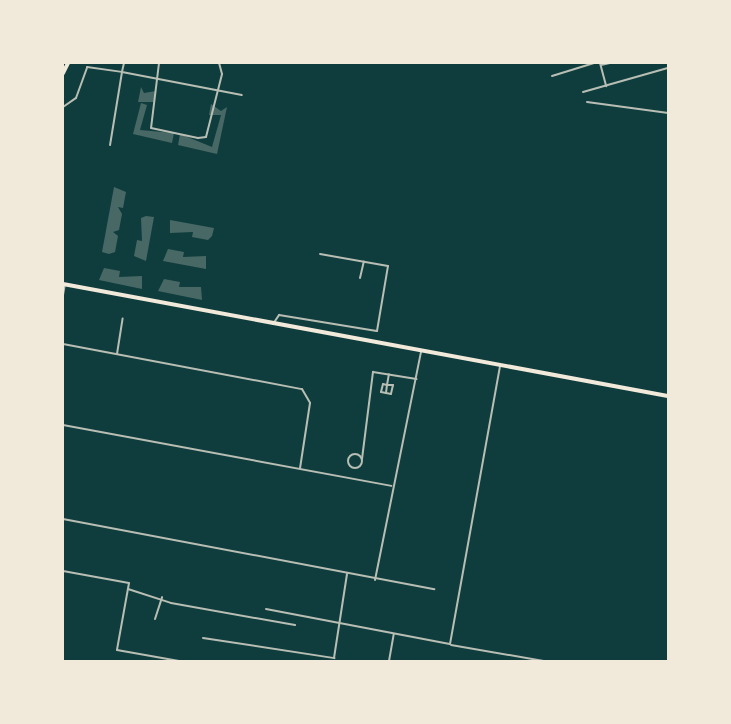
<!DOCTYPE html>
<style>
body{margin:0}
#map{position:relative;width:731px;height:724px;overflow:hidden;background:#0f3d3e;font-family:Montserrat,sans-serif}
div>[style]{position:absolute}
.building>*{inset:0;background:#486865}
.minor>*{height:2px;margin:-1px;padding:0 1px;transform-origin:1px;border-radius:1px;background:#b8beb3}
.minor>.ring{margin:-1px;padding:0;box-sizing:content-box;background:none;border:2px solid #b8beb3;border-radius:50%}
.secondary>*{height:4px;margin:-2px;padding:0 2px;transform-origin:2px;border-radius:2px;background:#f1e9da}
span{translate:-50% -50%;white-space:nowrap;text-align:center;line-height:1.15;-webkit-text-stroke:5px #f1e9da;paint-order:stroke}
.frame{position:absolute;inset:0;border:64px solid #f1e9da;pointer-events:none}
</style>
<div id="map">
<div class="building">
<i style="clip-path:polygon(141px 87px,144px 93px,156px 91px,154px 102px,138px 102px)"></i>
<i style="clip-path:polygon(141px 103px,147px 105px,140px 130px,174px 133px,172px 143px,133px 134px)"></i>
<i style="clip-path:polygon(211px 104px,221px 111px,227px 107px,217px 154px,178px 145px,180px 134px,212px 147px,221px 115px,209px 115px)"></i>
<i style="clip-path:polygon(114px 187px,126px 192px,123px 208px,118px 207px,122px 214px,119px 230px,113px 232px,118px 236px,115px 252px,109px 254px,102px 252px)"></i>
<i style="clip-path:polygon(146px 216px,154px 217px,146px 261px,134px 256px,137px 240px,142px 241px,141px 218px)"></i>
<i style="clip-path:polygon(170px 220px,214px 228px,212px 236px,208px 240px,192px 237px,193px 232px,170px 233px)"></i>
<i style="clip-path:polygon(168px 249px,184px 252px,183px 257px,206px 256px,206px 269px,163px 261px)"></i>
<i style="clip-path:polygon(104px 268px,120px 271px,119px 277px,142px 276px,142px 289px,99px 280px)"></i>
<i style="clip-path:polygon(164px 279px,180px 282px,179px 287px,201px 287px,202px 300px,158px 291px)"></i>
</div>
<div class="minor">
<i style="left:124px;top:63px;width:9px;rotate:103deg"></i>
<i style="left:122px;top:72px;width:122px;rotate:10.9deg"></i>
<i style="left:159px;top:63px;width:65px;rotate:97deg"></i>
<i style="left:151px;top:128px;width:48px;rotate:12deg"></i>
<i style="left:198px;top:138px;width:8px;rotate:-7deg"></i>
<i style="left:206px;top:137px;width:65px;rotate:-75.7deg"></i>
<i style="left:222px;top:74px;width:11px;rotate:-105deg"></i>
<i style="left:488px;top:63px;width:43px"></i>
<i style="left:600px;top:63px;width:24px;rotate:75deg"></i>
<i style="left:601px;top:65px;width:9px;rotate:-13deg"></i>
<i style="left:552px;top:76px;width:44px;rotate:-17.2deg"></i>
<i style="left:583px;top:92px;width:88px;rotate:-15.8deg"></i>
<i style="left:587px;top:102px;width:82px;rotate:7.7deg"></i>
<i style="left:63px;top:107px;width:16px;rotate:-35deg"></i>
<i style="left:76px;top:98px;width:33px;rotate:-70deg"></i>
<i style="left:87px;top:67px;width:35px;rotate:8deg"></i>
<i style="left:122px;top:72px;width:74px;rotate:99.3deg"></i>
<i style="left:360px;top:278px;width:17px;rotate:-77deg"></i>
<i style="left:63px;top:295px;width:11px;rotate:-80deg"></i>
<i style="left:273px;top:324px;width:11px;rotate:-56deg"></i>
<i style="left:279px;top:315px;width:99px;rotate:9.3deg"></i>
<i style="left:377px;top:331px;width:66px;rotate:-80.4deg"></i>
<i style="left:388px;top:266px;width:69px;rotate:-170deg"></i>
<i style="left:63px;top:344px;width:243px;rotate:10.7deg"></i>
<i style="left:302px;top:389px;width:16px;rotate:60deg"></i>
<i style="left:310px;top:403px;width:66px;rotate:98.7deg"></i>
<i style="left:117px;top:354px;width:36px;rotate:-81deg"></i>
<i style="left:386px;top:393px;width:5px;rotate:-169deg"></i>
<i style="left:381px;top:392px;width:8px;rotate:-76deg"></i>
<i style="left:383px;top:384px;width:4px;rotate:14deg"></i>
<i style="left:387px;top:385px;width:6px"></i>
<i style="left:393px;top:385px;width:9px;rotate:103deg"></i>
<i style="left:391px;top:394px;width:5px;rotate:-169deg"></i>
<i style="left:386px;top:393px;width:8px;rotate:-83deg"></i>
<i style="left:387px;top:385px;width:11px;rotate:-80deg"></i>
<i style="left:63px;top:425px;width:334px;rotate:10.5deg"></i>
<i class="ring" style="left:348px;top:454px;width:12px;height:12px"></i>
<i style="left:362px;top:459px;width:88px;rotate:-82.8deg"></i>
<i style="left:373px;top:372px;width:44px;rotate:9.2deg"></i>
<i style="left:63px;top:519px;width:378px;rotate:10.7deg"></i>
<i style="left:63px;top:571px;width:67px;rotate:10.3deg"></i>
<i style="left:129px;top:583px;width:68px;rotate:100.2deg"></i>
<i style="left:117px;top:650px;width:63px;rotate:10.1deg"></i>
<i style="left:375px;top:580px;width:234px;rotate:-78.6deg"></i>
<i style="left:128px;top:589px;width:45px;rotate:18deg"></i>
<i style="left:171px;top:603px;width:126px;rotate:10.1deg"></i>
<i style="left:266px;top:609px;width:187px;rotate:10.8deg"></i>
<i style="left:450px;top:644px;width:282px;rotate:-79.8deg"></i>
<i style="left:155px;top:619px;width:23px;rotate:-72deg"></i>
<i style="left:203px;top:638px;width:133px;rotate:8.7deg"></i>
<i style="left:334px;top:658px;width:85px;rotate:-81.2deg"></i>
<i style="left:451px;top:645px;width:94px;rotate:9.8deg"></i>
<i style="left:334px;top:661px;width:11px"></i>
<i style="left:389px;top:661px;width:27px;rotate:-80deg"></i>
</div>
<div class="secondary">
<i style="left:63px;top:73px;width:11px;rotate:-63deg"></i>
<i style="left:63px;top:284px;width:615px;rotate:10.49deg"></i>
</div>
<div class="frame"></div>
</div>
